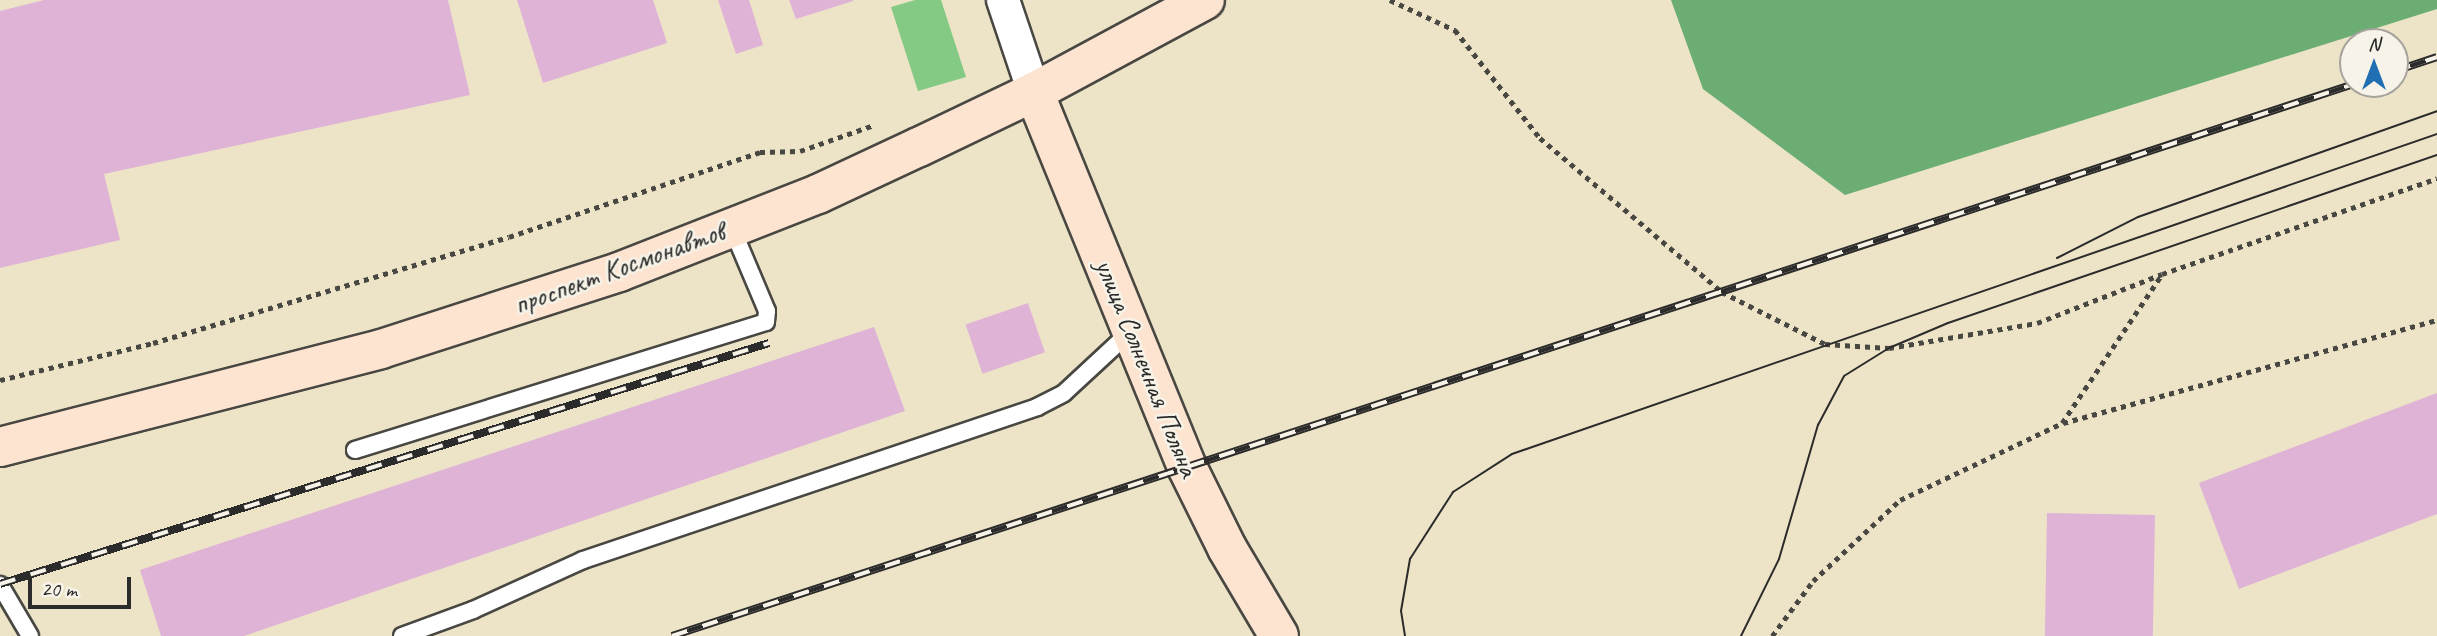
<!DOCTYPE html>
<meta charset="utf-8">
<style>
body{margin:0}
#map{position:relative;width:2437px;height:636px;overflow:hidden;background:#ede4c7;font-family:Caveat,sans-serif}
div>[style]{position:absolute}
.green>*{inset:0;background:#84c984}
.forest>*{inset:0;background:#6bad72}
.building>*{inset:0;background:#deb3d6;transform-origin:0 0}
.path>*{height:4.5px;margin-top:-2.25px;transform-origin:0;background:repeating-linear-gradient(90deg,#484742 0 5px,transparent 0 10px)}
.roads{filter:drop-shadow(2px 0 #484742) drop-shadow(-2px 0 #484742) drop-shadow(0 2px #484742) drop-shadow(0 -2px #484742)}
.lane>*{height:16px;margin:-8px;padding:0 8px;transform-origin:8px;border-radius:8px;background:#fff}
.street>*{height:32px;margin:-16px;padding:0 16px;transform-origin:16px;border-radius:16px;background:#fff}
.secondary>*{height:38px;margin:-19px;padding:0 19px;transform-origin:19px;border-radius:19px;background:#fde4d1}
.tram>*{height:2px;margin:-1px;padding:0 1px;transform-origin:1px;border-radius:1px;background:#2b2b2b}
.rail>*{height:8px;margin-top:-4px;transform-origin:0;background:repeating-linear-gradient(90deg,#f7f3e8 0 16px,#2b2b2b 0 32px);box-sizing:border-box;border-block:2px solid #2b2b2b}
span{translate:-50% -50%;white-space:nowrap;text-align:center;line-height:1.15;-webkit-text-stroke:5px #f7f3e8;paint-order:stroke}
.street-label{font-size:28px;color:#2b2b2b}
.north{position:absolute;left:2339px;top:28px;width:70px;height:70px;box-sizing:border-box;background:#f7f3e8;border:2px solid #a5a39c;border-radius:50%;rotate:0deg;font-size:19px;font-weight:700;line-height:28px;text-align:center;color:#2b2b2b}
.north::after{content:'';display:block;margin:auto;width:24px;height:32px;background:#1f6fb2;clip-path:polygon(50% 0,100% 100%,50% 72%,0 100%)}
.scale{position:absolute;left:28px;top:577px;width:103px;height:32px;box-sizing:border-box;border:4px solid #2b2b2b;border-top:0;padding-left:9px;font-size:21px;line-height:24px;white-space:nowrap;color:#2b2b2b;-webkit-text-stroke:5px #f7f3e8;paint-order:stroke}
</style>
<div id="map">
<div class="green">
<i style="clip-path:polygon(915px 0,941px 0,966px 77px,918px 91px,891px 7px)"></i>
</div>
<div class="forest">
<i style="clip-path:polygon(1671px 0,2437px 0,2437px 9px,1845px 195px,1703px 89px)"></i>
</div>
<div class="building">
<i style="clip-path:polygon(44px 0,448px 0,470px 95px,104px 174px,120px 240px,0 268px,0 11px)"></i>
<i style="clip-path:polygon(517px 0,653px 0,667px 43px,543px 83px)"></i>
<i style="clip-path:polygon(718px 0,749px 0,763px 45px,736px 54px)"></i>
<i style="clip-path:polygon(789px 0,853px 0,853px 1px,796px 19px)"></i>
<i style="left:1028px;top:303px;width:52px;height:66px;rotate:71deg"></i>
<i style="clip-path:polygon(874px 327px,905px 411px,244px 636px,161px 636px,140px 570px)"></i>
<i style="clip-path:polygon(2437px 393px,2437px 514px,2239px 589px,2199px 483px)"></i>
<i style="left:2047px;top:513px;width:108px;height:123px;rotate:1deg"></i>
</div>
<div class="path">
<i style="left:1390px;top:0;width:72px;rotate:24.8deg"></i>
<i style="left:1455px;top:30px;width:137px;rotate:51.8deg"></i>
<i style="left:1540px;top:138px;width:238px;rotate:40.2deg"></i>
<i style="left:1722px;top:292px;width:115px;rotate:26.8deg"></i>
<i style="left:1825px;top:344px;width:64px;rotate:3.6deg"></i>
<i style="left:1889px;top:348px;width:150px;rotate:-9.6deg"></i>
<i style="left:2037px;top:323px;width:134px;rotate:-21.4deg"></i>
<i style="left:0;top:380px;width:157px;rotate:-13.6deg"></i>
<i style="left:153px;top:343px;width:371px;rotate:-16.6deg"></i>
<i style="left:509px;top:237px;width:265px;rotate:-18.7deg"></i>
<i style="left:760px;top:152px;width:40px;rotate:-1.4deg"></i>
<i style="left:800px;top:151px;width:78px;rotate:-19.4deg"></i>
<i style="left:2063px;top:423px;width:388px;rotate:-15.4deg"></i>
<i style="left:1772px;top:636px;width:69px;rotate:-53.3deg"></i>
<i style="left:1813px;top:581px;width:119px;rotate:-43deg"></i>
<i style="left:1900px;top:500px;width:179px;rotate:-25.4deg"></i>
<i style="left:2062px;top:423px;width:179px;rotate:-56.1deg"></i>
<i style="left:2162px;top:274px;width:291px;rotate:-19.2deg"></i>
</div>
<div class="roads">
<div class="lane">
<i style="left:355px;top:450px;width:430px;rotate:-17.3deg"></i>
<i style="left:766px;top:322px;width:11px;rotate:-85deg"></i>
<i style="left:767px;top:311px;width:90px;rotate:-112.9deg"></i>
<i style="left:0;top:585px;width:59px;rotate:59.5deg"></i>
<i style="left:402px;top:636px;width:76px;rotate:-20.1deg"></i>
<i style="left:473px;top:610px;width:121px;rotate:-24.4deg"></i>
<i style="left:583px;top:560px;width:479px;rotate:-18.6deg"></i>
<i style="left:1037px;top:407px;width:30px;rotate:-27deg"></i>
<i style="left:1064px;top:393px;width:91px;rotate:-42.8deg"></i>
</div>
<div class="street">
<i style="left:1003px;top:0;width:97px;rotate:71.4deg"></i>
</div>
<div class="secondary">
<i style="left:1034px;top:92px;width:405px;rotate:67.8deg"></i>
<i style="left:1187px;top:467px;width:90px;rotate:63.7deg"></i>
<i style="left:1227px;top:548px;width:102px;rotate:59.4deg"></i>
<i style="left:0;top:447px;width:393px;rotate:-14.4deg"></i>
<i style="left:381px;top:349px;width:250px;rotate:-17.9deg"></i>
<i style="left:619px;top:272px;width:214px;rotate:-21.4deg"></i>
<i style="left:818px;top:194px;width:111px;rotate:-25deg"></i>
<i style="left:919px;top:147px;width:127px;rotate:-25.6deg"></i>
<i style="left:1034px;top:92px;width:194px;rotate:-28.3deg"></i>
</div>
</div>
<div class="tram">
<i style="left:2057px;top:258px;width:91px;rotate:-26.8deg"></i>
<i style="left:2138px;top:217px;width:317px;rotate:-19.5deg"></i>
<i style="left:1405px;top:636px;width:25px;rotate:-99deg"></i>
<i style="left:1401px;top:611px;width:53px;rotate:-80.2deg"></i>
<i style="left:1410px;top:559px;width:80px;rotate:-57.3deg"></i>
<i style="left:1453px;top:492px;width:70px;rotate:-32.8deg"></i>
<i style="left:1512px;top:454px;width:979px;rotate:-19.08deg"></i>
<i style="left:1741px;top:636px;width:86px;rotate:-63.7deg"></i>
<i style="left:1779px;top:559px;width:140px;rotate:-73.8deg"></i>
<i style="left:1818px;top:425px;width:55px;rotate:-62deg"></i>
<i style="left:1844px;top:376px;width:53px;rotate:-31.9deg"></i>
<i style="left:1889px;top:348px;width:64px;rotate:-23deg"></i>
<i style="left:1948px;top:323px;width:517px;rotate:-18.96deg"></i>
</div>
<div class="rail">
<i style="left:2395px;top:71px;width:44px;rotate:-18.4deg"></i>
<i style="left:0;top:584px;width:806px;rotate:-17.4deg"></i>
<i style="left:672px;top:636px;width:1770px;rotate:-18.17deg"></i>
</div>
<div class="street-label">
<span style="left:619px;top:268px;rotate:-20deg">проспект Космонавтов</span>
<span style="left:1147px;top:368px;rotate:68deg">улица Солнечная Поляна</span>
</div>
<div class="north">N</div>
<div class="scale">20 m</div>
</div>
